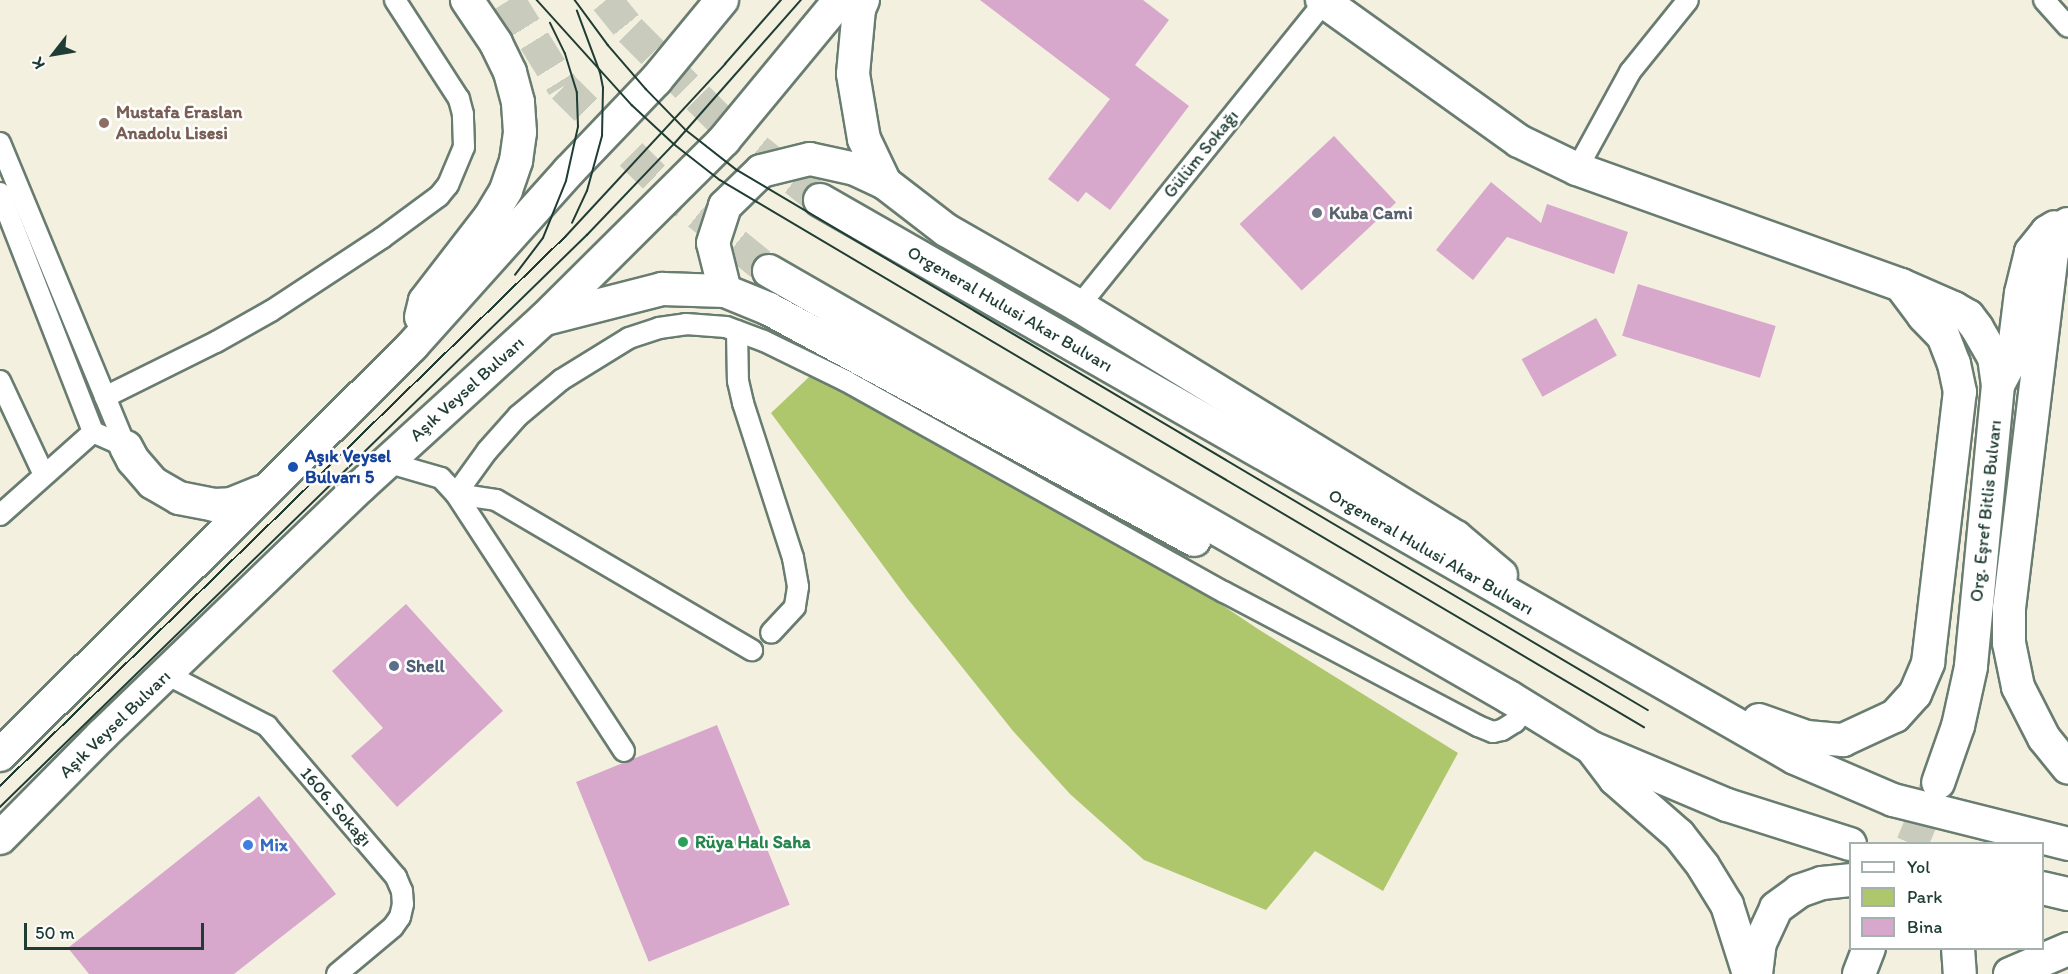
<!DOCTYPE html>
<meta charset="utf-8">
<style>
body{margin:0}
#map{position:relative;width:2068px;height:974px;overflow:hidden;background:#f3f0df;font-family:Itim,sans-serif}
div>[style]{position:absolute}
.green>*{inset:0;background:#aec76c}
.building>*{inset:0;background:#d7a7cc;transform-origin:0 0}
.primary-tunnel>*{height:32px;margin-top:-16px;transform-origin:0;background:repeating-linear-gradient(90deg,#c9ccbd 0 32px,transparent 0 48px)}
.roads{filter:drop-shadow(2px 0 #697c70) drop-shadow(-2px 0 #697c70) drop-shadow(0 2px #697c70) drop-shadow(0 -2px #697c70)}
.street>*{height:20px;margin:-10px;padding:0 10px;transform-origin:10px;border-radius:10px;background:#fff}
.primary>*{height:32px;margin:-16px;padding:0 16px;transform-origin:16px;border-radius:16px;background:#fff}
.tram>*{height:1.5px;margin:-0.75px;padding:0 0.75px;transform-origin:0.75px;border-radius:0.75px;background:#1f3d34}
.dots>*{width:16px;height:16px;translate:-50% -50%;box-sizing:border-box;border:3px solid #fff;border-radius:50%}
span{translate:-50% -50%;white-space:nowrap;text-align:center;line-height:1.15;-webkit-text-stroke:5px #fff;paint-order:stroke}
.education-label{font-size:18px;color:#785e54;font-weight:700}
.left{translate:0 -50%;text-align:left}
.street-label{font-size:18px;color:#1f3d34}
.worship-label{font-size:18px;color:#5b616d;font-weight:700}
.transit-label{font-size:18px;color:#164399;font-weight:700}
.service-label{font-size:18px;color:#4e5e75;font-weight:700}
.leisure-label{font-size:18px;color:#27864d;font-weight:700}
.shop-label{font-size:18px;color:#366cbe;font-weight:700}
.legend{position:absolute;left:1849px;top:842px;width:195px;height:108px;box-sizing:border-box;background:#fff;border:2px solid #a5b1ae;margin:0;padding:8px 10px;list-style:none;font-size:18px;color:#1f3d34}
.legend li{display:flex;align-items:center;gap:12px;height:30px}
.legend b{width:30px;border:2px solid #a5b1ae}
.north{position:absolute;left:24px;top:24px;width:60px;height:60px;-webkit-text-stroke:4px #fff;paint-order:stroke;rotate:239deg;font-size:16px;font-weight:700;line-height:24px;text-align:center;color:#1f3d34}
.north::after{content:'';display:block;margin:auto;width:21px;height:27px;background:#1f3d34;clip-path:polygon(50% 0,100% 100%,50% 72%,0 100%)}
.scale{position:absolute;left:24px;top:923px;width:180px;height:27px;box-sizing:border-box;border:3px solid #1f3d34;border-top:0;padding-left:8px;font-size:18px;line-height:21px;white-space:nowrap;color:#1f3d34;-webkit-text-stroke:4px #fff;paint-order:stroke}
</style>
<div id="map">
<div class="green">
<i style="clip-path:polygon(827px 360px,968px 431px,1063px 499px,1258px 629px,1458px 753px,1383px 891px,1315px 851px,1266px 910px,1144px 860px,1070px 794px,1013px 731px,907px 598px,771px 413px)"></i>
</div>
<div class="building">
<i style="clip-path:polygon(980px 0,1143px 0,1169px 20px,1135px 65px,1189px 106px,1110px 210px,1086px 192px,1078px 202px,1048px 179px,1110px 99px)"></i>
<i style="left:1334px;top:136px;width:91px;height:129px;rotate:47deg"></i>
<i style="clip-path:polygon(1491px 182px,1541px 223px,1547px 204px,1628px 232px,1614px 274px,1507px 237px,1473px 280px,1436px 250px)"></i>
<i style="left:1638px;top:284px;width:144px;height:54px;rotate:17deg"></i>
<i style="left:1596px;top:318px;width:43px;height:85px;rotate:61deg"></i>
<i style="clip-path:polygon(406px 604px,503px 711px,397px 807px,351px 756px,383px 728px,332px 671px)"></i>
<i style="left:717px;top:725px;width:194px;height:152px;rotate:68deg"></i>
<i style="clip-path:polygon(259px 796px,336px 894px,234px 974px,89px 974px,68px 948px)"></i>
</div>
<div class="primary-tunnel">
<i style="left:509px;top:0;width:102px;rotate:58.2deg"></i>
<i style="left:563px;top:87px;width:138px;rotate:44.7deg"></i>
<i style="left:661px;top:184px;width:139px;rotate:38.9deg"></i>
<i style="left:606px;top:0;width:38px;rotate:51deg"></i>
<i style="left:630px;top:30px;width:127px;rotate:45deg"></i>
<i style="left:720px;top:120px;width:128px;rotate:38.7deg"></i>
<i style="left:1912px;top:844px;width:65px;rotate:-67.4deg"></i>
</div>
<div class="roads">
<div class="street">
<i style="left:2044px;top:0;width:36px;rotate:48deg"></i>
<i style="left:0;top:143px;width:329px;rotate:67.5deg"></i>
<i style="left:1577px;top:169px;width:111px;rotate:-61.3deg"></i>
<i style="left:1630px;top:72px;width:92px;rotate:-51.1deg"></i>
<i style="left:0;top:193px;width:256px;rotate:68.7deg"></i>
<i style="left:1079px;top:306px;width:390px;rotate:-51.1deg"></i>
<i style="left:737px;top:331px;width:50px;rotate:88.9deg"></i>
<i style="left:738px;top:381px;width:23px;rotate:77deg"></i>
<i style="left:743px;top:403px;width:163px;rotate:72.1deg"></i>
<i style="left:793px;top:558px;width:29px;rotate:80deg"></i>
<i style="left:798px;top:587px;width:20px;rotate:99deg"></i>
<i style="left:795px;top:607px;width:35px;rotate:133deg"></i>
<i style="left:0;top:381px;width:104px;rotate:64.9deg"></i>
<i style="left:105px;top:397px;width:124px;rotate:-26.4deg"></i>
<i style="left:216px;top:342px;width:63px;rotate:-29.4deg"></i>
<i style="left:271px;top:311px;width:133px;rotate:-33.3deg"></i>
<i style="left:382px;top:238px;width:71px;rotate:-36.4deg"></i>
<i style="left:439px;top:196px;width:14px;rotate:-51deg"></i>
<i style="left:448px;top:185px;width:41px;rotate:-67.2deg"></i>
<i style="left:464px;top:147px;width:33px;rotate:-92deg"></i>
<i style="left:463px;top:114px;width:16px;rotate:-105deg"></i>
<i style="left:459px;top:99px;width:118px;rotate:-122.9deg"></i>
<i style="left:386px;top:462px;width:57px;rotate:16.2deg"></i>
<i style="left:441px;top:478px;width:22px;rotate:47deg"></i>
<i style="left:456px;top:494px;width:40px;rotate:8.5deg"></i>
<i style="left:496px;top:500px;width:297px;rotate:30.4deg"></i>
<i style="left:0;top:515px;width:125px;rotate:-41.7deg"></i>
<i style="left:93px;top:432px;width:36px;rotate:24deg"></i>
<i style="left:166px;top:674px;width:114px;rotate:27.2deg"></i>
<i style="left:267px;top:726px;width:199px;rotate:49.5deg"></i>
<i style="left:396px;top:877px;width:15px;rotate:67deg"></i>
<i style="left:402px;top:891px;width:13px;rotate:86deg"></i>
<i style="left:403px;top:904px;width:13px;rotate:103deg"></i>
<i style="left:400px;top:917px;width:12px;rotate:125deg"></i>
<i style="left:393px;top:927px;width:73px;rotate:140deg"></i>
<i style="left:624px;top:751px;width:307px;rotate:-123.2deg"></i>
<i style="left:456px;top:494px;width:53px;rotate:-54.2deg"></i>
<i style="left:487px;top:451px;width:47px;rotate:-48.5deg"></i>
<i style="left:518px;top:416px;width:56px;rotate:-39.9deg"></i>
<i style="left:561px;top:380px;width:80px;rotate:-31.7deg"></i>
<i style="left:629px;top:338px;width:32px;rotate:-18deg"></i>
<i style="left:659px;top:328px;width:27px;rotate:-8deg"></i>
<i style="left:686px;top:324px;width:40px;rotate:4.3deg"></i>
<i style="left:726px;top:327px;width:40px;rotate:20.2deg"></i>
<i style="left:764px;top:341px;width:91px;rotate:26deg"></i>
<i style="left:846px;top:381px;width:433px;rotate:29.2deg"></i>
<i style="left:1224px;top:592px;width:287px;rotate:27.8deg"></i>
<i style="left:1478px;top:726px;width:16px;rotate:22deg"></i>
<i style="left:1493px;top:732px;width:9px;rotate:-13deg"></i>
<i style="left:1502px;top:730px;width:15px;rotate:-32deg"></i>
<i style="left:1515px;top:722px;width:19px;rotate:-54deg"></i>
</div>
<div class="primary">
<i style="left:863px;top:0;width:10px;rotate:114deg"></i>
<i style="left:859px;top:9px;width:65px;rotate:95.3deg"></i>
<i style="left:853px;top:74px;width:66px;rotate:80.4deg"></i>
<i style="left:864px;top:139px;width:49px;rotate:64.5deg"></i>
<i style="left:885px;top:183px;width:77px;rotate:37.6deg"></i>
<i style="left:946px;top:230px;width:153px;rotate:29.7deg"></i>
<i style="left:1079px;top:306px;width:442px;rotate:31.5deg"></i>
<i style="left:1456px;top:537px;width:59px;rotate:40.2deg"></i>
<i style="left:1322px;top:0;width:242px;rotate:35.6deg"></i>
<i style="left:1519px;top:141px;width:64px;rotate:25.8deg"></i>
<i style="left:1577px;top:169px;width:344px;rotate:19.7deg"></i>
<i style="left:1901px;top:285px;width:58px;rotate:23.5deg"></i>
<i style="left:1954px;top:308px;width:16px;rotate:30deg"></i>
<i style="left:1968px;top:316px;width:15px;rotate:53deg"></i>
<i style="left:1977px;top:328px;width:34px;rotate:60deg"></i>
<i style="left:1994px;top:357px;width:28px;rotate:82deg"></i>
<i style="left:1998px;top:385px;width:283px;rotate:95.5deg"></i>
<i style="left:1971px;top:667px;width:60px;rotate:102.4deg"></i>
<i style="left:1958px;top:726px;width:60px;rotate:109.3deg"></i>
<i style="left:820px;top:200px;width:1123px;rotate:29.78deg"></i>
<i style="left:1795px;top:758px;width:107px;rotate:23.2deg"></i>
<i style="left:1893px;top:800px;width:180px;rotate:14.1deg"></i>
<i style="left:2068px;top:224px;width:33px;rotate:119deg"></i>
<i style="left:2052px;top:253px;width:359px;rotate:96.9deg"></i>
<i style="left:2009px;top:609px;width:34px;rotate:90deg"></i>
<i style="left:2009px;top:643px;width:45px;rotate:78.4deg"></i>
<i style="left:2018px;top:687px;width:57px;rotate:63deg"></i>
<i style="left:2044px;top:738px;width:38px;rotate:51deg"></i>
<i style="left:769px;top:271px;width:854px;rotate:29.93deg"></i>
<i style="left:1509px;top:697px;width:97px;rotate:31.6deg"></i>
<i style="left:1592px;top:748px;width:147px;rotate:22.9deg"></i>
<i style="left:1727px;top:805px;width:129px;rotate:17.6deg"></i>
<i style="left:725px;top:291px;width:49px;rotate:-104deg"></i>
<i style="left:713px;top:243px;width:39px;rotate:-72deg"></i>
<i style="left:725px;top:206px;width:50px;rotate:-44.2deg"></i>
<i style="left:761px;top:171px;width:50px;rotate:-13.8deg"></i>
<i style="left:810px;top:159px;width:46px;rotate:12.5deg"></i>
<i style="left:855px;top:169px;width:33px;rotate:25deg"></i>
<i style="left:421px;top:317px;width:16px;rotate:-76deg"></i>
<i style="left:425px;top:301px;width:106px;rotate:-52.3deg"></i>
<i style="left:490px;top:217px;width:31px;rotate:-59deg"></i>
<i style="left:506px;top:190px;width:31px;rotate:-71deg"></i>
<i style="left:516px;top:161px;width:29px;rotate:-82deg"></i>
<i style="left:520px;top:132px;width:30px;rotate:-94deg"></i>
<i style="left:518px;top:102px;width:31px;rotate:-105deg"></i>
<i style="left:510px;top:72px;width:32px;rotate:-116deg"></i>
<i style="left:496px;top:43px;width:52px;rotate:-124deg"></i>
<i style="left:545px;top:319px;width:121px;rotate:-14.4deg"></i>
<i style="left:662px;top:289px;width:63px;rotate:1.8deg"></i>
<i style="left:725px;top:291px;width:48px;rotate:22.2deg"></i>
<i style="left:769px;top:309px;width:484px;rotate:28.5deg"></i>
<i style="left:1998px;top:385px;width:32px;rotate:-62deg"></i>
<i style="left:2013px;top:357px;width:64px;rotate:-82.9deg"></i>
<i style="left:2021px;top:293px;width:42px;rotate:-76.3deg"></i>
<i style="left:2031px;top:252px;width:26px;rotate:-51deg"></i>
<i style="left:2047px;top:232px;width:9px;rotate:-32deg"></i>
<i style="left:126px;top:447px;width:15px;rotate:62deg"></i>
<i style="left:133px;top:460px;width:30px;rotate:49deg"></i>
<i style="left:153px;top:483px;width:30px;rotate:30deg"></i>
<i style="left:179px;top:498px;width:36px;rotate:11deg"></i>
<i style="left:214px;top:505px;width:17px;rotate:-3deg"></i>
<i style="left:231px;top:504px;width:32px;rotate:-22deg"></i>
<i style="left:1759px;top:720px;width:51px;rotate:19.5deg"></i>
<i style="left:1807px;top:737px;width:36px;rotate:5deg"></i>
<i style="left:1843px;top:740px;width:57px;rotate:-24.8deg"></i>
<i style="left:1895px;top:716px;width:30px;rotate:-48deg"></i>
<i style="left:1915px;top:694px;width:34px;rotate:-67deg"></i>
<i style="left:1928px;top:663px;width:273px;rotate:-83.3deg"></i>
<i style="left:1960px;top:392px;width:29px;rotate:-102deg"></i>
<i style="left:1954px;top:364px;width:30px;rotate:-111deg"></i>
<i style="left:1943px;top:336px;width:28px;rotate:-134deg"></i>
<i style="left:1924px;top:316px;width:39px;rotate:-127deg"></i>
<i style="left:1594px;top:751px;width:35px;rotate:53deg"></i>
<i style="left:1615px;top:779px;width:85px;rotate:41.2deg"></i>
<i style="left:1679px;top:835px;width:39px;rotate:52deg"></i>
<i style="left:1703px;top:866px;width:46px;rotate:58.4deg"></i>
<i style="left:1727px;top:905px;width:72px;rotate:72.3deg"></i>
<i style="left:0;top:755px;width:581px;rotate:-44.79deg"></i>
<i style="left:412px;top:346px;width:235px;rotate:-48.1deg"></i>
<i style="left:569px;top:171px;width:126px;rotate:-46.3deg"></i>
<i style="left:656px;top:80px;width:104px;rotate:-50.5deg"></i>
<i style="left:0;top:838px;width:145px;rotate:-45.3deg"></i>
<i style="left:102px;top:735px;width:359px;rotate:-43.9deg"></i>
<i style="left:361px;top:486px;width:248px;rotate:-42.4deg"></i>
<i style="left:544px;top:319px;width:254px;rotate:-44.8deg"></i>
<i style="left:724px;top:140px;width:182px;rotate:-50.4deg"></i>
<i style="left:2042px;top:888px;width:27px;rotate:13deg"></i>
<i style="left:1958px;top:948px;width:26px;rotate:86deg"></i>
<i style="left:1756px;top:974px;width:31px;rotate:-83deg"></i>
<i style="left:1760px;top:943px;width:38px;rotate:-65deg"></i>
<i style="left:1776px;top:908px;width:29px;rotate:-36deg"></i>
<i style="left:1799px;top:891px;width:24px;rotate:-19deg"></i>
<i style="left:1822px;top:883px;width:28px;rotate:-6deg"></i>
<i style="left:1859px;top:974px;width:28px;rotate:-69deg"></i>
<i style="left:2010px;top:974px;width:63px;rotate:-23.3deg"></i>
</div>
</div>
<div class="tram">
<i style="left:537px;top:0;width:142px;rotate:47.9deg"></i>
<i style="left:632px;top:105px;width:57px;rotate:42.9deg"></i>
<i style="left:674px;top:144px;width:58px;rotate:38deg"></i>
<i style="left:720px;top:180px;width:1074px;rotate:30.63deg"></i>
<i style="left:575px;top:0;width:56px;rotate:53.7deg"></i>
<i style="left:608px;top:45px;width:58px;rotate:49.2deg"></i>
<i style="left:646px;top:89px;width:57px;rotate:45.7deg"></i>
<i style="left:686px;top:130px;width:65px;rotate:38.1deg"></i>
<i style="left:737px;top:170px;width:1059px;rotate:30.66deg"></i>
<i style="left:572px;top:223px;width:35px;rotate:-65deg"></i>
<i style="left:587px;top:191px;width:57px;rotate:-74.7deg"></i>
<i style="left:602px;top:136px;width:48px;rotate:-88.8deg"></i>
<i style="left:603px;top:88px;width:15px;rotate:-101deg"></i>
<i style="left:600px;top:73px;width:66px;rotate:-110.4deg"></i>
<i style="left:515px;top:275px;width:46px;rotate:-52.9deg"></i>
<i style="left:543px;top:238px;width:61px;rotate:-68deg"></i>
<i style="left:566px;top:181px;width:55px;rotate:-77.5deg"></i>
<i style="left:578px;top:127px;width:34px;rotate:-92deg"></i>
<i style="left:577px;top:93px;width:41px;rotate:-107.1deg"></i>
<i style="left:565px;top:54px;width:34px;rotate:-116deg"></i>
<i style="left:0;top:786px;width:789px;rotate:-44.18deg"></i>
<i style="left:566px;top:236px;width:234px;rotate:-47.2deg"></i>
<i style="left:725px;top:64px;width:85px;rotate:-48.8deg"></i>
<i style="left:0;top:807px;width:820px;rotate:-44.26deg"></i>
<i style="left:587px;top:235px;width:126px;rotate:-46.3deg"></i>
<i style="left:674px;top:144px;width:192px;rotate:-48.6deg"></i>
</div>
<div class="dots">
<i style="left:104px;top:123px;background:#8d6e63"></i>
<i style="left:1317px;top:213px;background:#6b7280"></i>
<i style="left:293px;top:467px;background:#1a4fb4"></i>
<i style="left:394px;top:666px;background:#5c6f8a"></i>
<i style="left:683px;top:842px;background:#2e9e5b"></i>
<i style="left:248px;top:845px;background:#3f7fe0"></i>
</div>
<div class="education-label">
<span class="left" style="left:116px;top:123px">Mustafa Eraslan<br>Anadolu Lisesi</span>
</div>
<div class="street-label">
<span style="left:1201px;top:154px;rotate:-51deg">Gülüm Sokağı</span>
<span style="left:1010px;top:309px;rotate:30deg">Orgeneral Hulusi Akar Bulvarı</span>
<span style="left:467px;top:389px;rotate:-42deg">Aşık Veysel Bulvarı</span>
<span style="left:1986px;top:511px;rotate:-84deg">Org. Eşref Bitlis Bulvarı</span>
<span style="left:1431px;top:552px;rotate:30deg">Orgeneral Hulusi Akar Bulvarı</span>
<span style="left:115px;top:724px;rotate:-44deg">Aşık Veysel Bulvarı</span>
<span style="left:336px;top:807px;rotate:49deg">1606. Sokağı</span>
</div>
<div class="worship-label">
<span class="left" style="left:1329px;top:213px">Kuba Cami</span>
</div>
<div class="transit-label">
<span class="left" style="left:305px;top:467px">Aşık Veysel<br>Bulvarı 5</span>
</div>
<div class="service-label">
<span class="left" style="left:406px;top:666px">Shell</span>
</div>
<div class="leisure-label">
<span class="left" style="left:695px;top:842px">Rüya Halı Saha</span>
</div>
<div class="shop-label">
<span class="left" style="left:260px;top:845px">Mix</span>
</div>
<ul class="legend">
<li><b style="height:8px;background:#fff"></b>Yol</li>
<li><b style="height:16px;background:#aec76c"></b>Park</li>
<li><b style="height:16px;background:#d7a7cc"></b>Bina</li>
</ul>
<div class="north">K</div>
<div class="scale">50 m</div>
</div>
